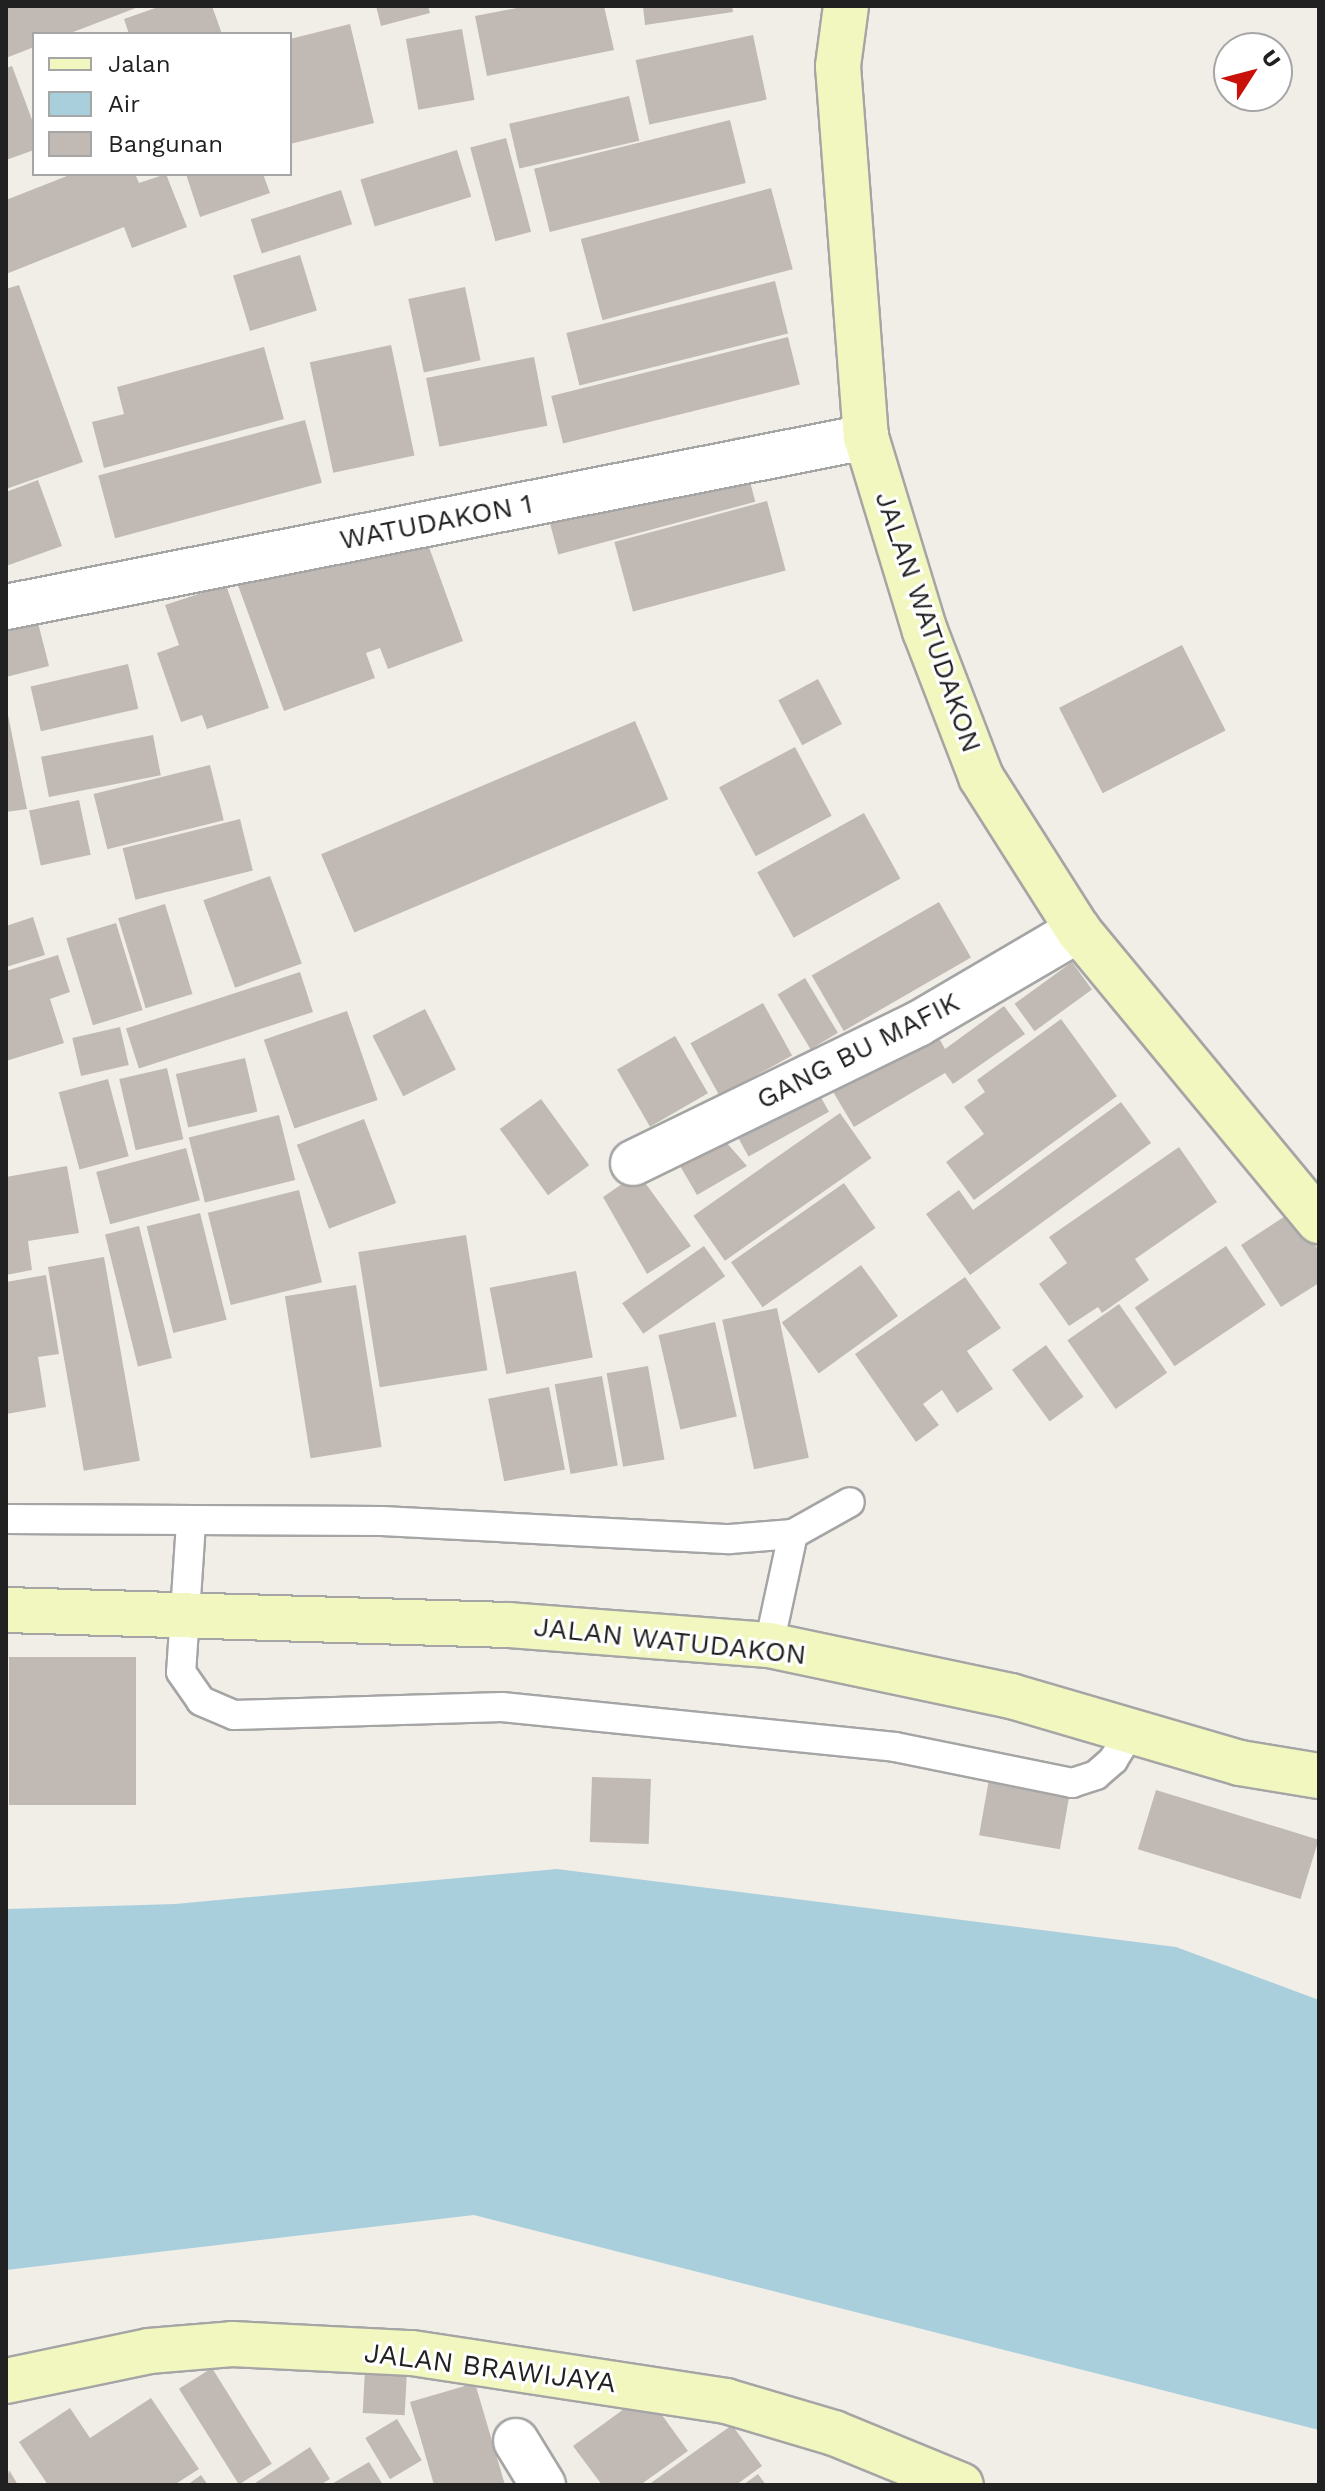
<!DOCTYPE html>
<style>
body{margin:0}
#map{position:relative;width:1325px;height:2491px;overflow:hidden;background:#f1eee8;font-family:"Work Sans",sans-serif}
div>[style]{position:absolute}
.water>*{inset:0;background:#aacfdc}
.building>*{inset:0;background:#c1bab4;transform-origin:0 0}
.roads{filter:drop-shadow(2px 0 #a5a5a5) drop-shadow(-2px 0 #a5a5a5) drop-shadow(0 2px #a5a5a5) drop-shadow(0 -2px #a5a5a5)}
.lane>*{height:28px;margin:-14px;padding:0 14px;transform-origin:14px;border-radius:14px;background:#fff}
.street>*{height:44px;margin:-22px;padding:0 22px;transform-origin:22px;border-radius:22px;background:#fff}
.secondary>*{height:44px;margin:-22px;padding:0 22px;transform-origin:22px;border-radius:22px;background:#f2f7bf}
span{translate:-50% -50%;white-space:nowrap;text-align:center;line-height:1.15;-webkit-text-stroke:6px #fff;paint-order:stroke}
.street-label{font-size:28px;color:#212121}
.frame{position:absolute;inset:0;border:8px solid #212121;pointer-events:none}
.legend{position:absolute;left:32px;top:32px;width:260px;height:144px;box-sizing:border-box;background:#fff;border:2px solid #a6a6a6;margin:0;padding:10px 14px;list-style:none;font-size:24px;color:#212121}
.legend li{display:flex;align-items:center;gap:16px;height:40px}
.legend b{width:40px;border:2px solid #a6a6a6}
.north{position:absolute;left:1213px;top:32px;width:80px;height:80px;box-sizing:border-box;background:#fff;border:2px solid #a6a6a6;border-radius:50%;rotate:54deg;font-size:22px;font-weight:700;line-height:32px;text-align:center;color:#212121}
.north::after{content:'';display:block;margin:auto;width:28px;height:36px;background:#c91009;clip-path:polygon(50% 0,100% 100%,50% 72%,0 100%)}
</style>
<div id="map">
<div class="water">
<i style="clip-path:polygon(557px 1869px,1176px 1947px,1319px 2000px,1319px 2430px,474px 2215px,6px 2270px,6px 1909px,175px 1904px)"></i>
</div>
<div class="building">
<i style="clip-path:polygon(6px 6px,141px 6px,68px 34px,34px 34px,34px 47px,6px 58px)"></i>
<i style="clip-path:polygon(161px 6px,212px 6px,222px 34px,129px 34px,124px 19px)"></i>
<i style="clip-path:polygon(376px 6px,428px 6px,430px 13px,381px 26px)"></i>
<i style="clip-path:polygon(527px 6px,604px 6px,614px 50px,487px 76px,475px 16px)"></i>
<i style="clip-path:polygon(643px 6px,732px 6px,733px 12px,645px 25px)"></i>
<i style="clip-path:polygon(350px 24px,374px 123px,290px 144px,290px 39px)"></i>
<i style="left:462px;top:29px;width:72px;height:57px;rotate:80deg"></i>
<i style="left:753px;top:35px;width:66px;height:120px;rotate:78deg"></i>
<i style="clip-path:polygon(12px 66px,34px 125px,34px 150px,6px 160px,6px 68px)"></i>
<i style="left:629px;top:96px;width:46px;height:123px;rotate:77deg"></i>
<i style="left:730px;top:120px;width:65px;height:202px;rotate:76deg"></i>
<i style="left:506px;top:138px;width:97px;height:37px;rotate:75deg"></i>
<i style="left:457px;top:150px;width:49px;height:101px;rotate:73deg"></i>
<i style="clip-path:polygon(72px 174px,135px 174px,139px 183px,166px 174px,187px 227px,132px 248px,124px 227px,6px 274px,6px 200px)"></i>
<i style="clip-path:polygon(186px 174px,263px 174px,270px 193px,200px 217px)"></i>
<i style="left:771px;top:188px;width:84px;height:197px;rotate:75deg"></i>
<i style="left:341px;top:190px;width:36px;height:95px;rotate:72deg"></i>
<i style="left:300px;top:255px;width:58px;height:70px;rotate:73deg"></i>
<i style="left:775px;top:281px;width:54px;height:215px;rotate:76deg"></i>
<i style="clip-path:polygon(19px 285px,83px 462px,6px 489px,6px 289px)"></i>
<i style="left:465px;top:287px;width:75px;height:58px;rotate:78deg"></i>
<i style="left:788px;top:337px;width:49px;height:244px;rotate:76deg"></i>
<i style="left:391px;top:345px;width:113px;height:83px;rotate:78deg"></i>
<i style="clip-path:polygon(264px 347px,284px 419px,104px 468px,92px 422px,124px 414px,117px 387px)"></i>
<i style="left:534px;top:357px;width:70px;height:110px;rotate:79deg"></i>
<i style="left:305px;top:420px;width:65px;height:214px;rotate:75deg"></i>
<i style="left:738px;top:437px;width:67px;height:204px;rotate:75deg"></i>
<i style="clip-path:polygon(38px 480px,62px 546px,6px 566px,6px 492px)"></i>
<i style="left:767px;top:501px;width:72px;height:158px;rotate:75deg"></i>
<i style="clip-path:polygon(417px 514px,463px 641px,388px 669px,380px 648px,366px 653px,375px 678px,284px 711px,236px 580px)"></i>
<i style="clip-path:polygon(226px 585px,269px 708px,207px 729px,202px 715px,181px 722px,157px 653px,179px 645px,165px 605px)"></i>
<i style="clip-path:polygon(34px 607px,49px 666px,6px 677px,6px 614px)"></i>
<i style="left:1182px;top:645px;width:96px;height:138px;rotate:63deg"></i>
<i style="left:128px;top:664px;width:46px;height:100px;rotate:77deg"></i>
<i style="left:818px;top:679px;width:51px;height:45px;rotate:62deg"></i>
<i style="clip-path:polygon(6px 705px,27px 809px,6px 812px)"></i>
<i style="left:635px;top:721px;width:85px;height:341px;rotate:67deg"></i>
<i style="left:153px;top:735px;width:41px;height:114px;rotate:79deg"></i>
<i style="left:795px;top:747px;width:78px;height:86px;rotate:62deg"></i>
<i style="left:210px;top:765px;width:57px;height:120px;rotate:76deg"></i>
<i style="left:79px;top:800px;width:56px;height:51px;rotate:78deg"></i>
<i style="left:864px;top:813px;width:75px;height:122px;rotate:61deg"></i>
<i style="left:240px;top:819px;width:53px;height:121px;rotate:76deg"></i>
<i style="left:270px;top:876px;width:93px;height:71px;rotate:70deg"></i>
<i style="left:939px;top:902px;width:64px;height:147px;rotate:60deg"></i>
<i style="left:165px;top:904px;width:94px;height:49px;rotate:73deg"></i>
<i style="clip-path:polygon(33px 917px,45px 955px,6px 967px,6px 926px)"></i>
<i style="left:116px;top:923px;width:91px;height:52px;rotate:73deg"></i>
<i style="clip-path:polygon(58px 955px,70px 992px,50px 999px,64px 1043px,6px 1061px,6px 971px)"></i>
<i style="left:1072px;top:962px;width:34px;height:71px;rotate:54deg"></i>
<i style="left:300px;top:972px;width:42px;height:183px;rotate:72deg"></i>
<i style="left:805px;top:978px;width:64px;height:32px;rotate:59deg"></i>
<i style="left:763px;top:1003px;width:60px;height:83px;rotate:61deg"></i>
<i style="clip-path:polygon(1004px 1006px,1025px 1034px,953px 1084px,945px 1073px,854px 1127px,829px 1085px,931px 1024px,945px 1049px)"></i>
<i style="left:425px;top:1009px;width:68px;height:59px;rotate:63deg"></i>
<i style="left:347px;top:1011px;width:94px;height:88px;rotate:71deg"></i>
<i style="clip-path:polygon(1061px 1019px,1117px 1096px,974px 1200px,946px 1162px,984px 1134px,964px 1107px,985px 1092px,977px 1080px)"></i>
<i style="left:120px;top:1027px;width:39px;height:49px;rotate:77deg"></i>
<i style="left:675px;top:1036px;width:66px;height:67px;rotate:60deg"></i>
<i style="left:245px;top:1058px;width:55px;height:71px;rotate:77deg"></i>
<i style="left:167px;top:1068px;width:73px;height:49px;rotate:77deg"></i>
<i style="left:108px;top:1079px;width:80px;height:51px;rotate:75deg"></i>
<i style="left:813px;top:1083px;width:33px;height:92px;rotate:61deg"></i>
<i style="left:541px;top:1099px;width:82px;height:51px;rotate:54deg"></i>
<i style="clip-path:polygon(1121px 1102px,1151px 1143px,970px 1275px,926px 1214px,959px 1190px,973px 1210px)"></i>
<i style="left:840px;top:1113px;width:55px;height:179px;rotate:55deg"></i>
<i style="left:279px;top:1115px;width:67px;height:93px;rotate:76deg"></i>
<i style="left:364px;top:1119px;width:90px;height:72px;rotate:69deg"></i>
<i style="clip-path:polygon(719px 1134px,747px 1166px,697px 1195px,673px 1154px)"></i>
<i style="clip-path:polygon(1179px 1147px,1217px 1202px,1135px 1259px,1149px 1280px,1102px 1313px,1098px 1307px,1069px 1326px,1039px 1284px,1067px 1263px,1049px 1237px)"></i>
<i style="left:186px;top:1148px;width:54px;height:93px;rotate:75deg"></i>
<i style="clip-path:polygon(67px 1166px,79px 1233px,28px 1241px,32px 1270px,6px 1275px,6px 1177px)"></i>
<i style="clip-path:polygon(638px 1173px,691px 1246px,647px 1274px,603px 1197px)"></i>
<i style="left:844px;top:1183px;width:55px;height:138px;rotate:55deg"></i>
<i style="left:299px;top:1190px;width:95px;height:94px;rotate:76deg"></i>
<i style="clip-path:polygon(1293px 1211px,1319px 1251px,1319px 1283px,1281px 1307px,1241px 1245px)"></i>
<i style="left:200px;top:1213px;width:110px;height:55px;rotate:76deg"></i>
<i style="left:139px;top:1226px;width:136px;height:35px;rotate:76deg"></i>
<i style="left:466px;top:1235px;width:137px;height:109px;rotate:81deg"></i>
<i style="left:704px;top:1246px;width:37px;height:100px;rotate:55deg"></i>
<i style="left:1226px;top:1246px;width:71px;height:110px;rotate:56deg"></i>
<i style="left:104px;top:1257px;width:207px;height:57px;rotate:80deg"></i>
<i style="left:861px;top:1265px;width:63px;height:98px;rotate:54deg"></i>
<i style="left:576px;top:1271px;width:88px;height:88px;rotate:79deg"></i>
<i style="clip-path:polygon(46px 1275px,59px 1354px,38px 1357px,46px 1407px,6px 1414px,6px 1282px)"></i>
<i style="clip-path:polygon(965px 1277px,1001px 1328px,967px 1351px,993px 1389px,957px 1413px,942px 1390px,923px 1404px,939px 1425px,916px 1442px,855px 1354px)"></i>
<i style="left:356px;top:1285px;width:164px;height:72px;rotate:81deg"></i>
<i style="left:1119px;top:1304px;width:84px;height:63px;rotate:55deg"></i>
<i style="left:777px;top:1308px;width:153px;height:56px;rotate:78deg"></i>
<i style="left:715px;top:1322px;width:97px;height:58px;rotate:77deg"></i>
<i style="left:1046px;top:1345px;width:64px;height:42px;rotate:54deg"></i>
<i style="left:648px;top:1366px;width:95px;height:42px;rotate:80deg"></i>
<i style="left:602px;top:1376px;width:91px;height:48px;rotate:80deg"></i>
<i style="left:549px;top:1387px;width:84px;height:62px;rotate:79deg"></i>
<i style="left:136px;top:1657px;width:148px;height:127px;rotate:90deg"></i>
<i style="left:592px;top:1777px;width:59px;height:65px;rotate:2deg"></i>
<i style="left:989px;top:1779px;width:82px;height:57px;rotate:10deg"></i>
<i style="left:1156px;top:1790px;width:170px;height:62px;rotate:17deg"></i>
<i style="left:212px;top:2368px;width:113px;height:39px;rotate:58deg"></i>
<i style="left:365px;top:2369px;width:42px;height:44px;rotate:3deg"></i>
<i style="clip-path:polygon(475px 2383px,505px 2485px,434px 2485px,410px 2402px)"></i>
<i style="clip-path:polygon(646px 2393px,688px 2451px,640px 2485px,602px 2485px,573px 2446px)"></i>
<i style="clip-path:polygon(151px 2398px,199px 2469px,174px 2485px,48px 2485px,19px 2442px,70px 2408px,90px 2438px)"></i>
<i style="left:397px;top:2419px;width:48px;height:37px;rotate:59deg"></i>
<i style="clip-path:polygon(732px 2425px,762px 2466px,736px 2485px,648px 2485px)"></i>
<i style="clip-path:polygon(310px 2447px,330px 2479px,320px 2485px,252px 2485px)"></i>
<i style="clip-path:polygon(369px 2462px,383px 2485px,330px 2485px)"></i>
<i style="clip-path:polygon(9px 2470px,18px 2485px,6px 2485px)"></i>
<i style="clip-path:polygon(758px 2474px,766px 2485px,743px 2485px)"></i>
<i style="clip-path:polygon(201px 2475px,208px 2485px,187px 2485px)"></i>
</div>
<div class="roads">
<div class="lane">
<i style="left:6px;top:1519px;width:376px;rotate:0.3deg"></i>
<i style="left:382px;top:1521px;width:348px;rotate:3deg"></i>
<i style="left:730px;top:1539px;width:63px;rotate:-4.5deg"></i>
<i style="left:793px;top:1534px;width:65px;rotate:-29.3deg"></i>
<i style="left:191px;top:1523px;width:149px;rotate:93.8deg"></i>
<i style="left:181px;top:1672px;width:35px;rotate:55deg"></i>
<i style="left:201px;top:1701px;width:36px;rotate:23deg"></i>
<i style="left:234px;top:1715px;width:268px;rotate:-1.7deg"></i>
<i style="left:502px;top:1707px;width:395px;rotate:5.8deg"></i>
<i style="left:895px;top:1747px;width:181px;rotate:11.5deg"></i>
<i style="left:1072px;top:1783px;width:25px;rotate:-18deg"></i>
<i style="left:1096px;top:1775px;width:23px;rotate:-41deg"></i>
<i style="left:1113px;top:1760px;width:36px;rotate:-58deg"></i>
<i style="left:769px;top:1645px;width:114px;rotate:-77.8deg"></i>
</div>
<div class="street">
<i style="left:6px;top:607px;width:877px;rotate:-11.18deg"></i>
<i style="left:633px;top:1163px;width:317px;rotate:-26deg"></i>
<i style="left:918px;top:1024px;width:186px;rotate:-30.4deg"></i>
<i style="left:516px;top:2441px;width:52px;rotate:58.5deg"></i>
</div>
<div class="secondary">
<i style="left:846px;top:6px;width:61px;rotate:97.6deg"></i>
<i style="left:838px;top:66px;width:372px;rotate:85.7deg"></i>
<i style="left:866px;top:437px;width:203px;rotate:73.1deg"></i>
<i style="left:925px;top:631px;width:156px;rotate:69deg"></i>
<i style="left:981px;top:777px;width:181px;rotate:57.6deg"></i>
<i style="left:1078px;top:930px;width:378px;rotate:50.4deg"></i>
<i style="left:6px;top:1610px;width:503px;rotate:1.71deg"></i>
<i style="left:509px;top:1625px;width:261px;rotate:4.4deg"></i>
<i style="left:769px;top:1645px;width:247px;rotate:11.9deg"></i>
<i style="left:1011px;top:1696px;width:239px;rotate:16.3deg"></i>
<i style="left:1240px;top:1763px;width:80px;rotate:9.3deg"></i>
<i style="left:6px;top:2381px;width:146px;rotate:-11.8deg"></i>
<i style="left:149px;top:2351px;width:83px;rotate:-4.8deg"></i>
<i style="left:232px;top:2344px;width:180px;rotate:2.9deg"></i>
<i style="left:412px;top:2353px;width:318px;rotate:8.7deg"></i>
<i style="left:726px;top:2401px;width:113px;rotate:16.5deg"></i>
<i style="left:834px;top:2433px;width:137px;rotate:22.3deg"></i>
</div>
</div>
<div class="street-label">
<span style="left:436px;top:522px;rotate:-11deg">WATUDAKON 1</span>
<span style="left:928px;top:622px;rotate:71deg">JALAN WATUDAKON</span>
<span style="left:858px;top:1051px;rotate:-27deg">GANG BU MAFIK</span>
<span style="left:670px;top:1641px;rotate:6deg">JALAN WATUDAKON</span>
<span style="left:490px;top:2368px;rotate:7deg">JALAN BRAWIJAYA</span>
</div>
<div class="frame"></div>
<ul class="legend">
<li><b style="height:10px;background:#f2f7bf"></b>Jalan</li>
<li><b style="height:22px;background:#aacfdc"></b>Air</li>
<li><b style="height:22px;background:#c1bab4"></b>Bangunan</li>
</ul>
<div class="north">U</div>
</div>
